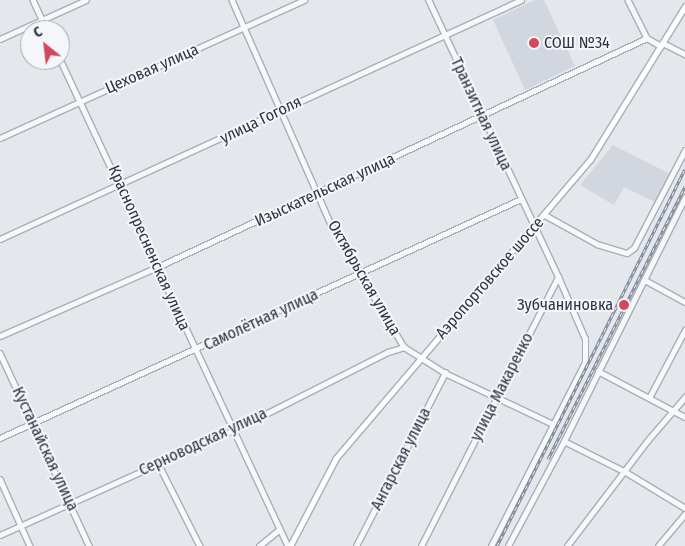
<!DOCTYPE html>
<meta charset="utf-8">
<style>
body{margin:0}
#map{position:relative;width:685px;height:546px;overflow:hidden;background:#e4e7ec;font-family:"Fira Sans Condensed",sans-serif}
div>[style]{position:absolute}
.built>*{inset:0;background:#d2d6de}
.roads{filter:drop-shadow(1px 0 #a9aeb7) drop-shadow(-1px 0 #a9aeb7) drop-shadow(0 1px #a9aeb7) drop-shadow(0 -1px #a9aeb7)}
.minor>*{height:4.5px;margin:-2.25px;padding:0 2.25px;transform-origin:2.25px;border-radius:2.25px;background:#f7f8fa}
.major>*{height:5px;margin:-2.5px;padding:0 2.5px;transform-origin:2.5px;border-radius:2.5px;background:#fff}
.rail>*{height:3px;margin-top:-1.5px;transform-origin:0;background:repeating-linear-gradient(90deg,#f4f6f9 0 4px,#7d8696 0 8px);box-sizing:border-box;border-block:1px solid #7d8696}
.dots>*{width:14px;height:14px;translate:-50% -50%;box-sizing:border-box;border:2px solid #f4f6f9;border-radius:50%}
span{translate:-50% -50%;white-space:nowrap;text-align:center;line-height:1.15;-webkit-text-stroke:4px #f4f6f9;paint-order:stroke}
.poi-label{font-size:16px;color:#2b3445}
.left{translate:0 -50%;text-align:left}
.right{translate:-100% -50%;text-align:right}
.street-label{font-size:16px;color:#2b3445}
.north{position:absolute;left:20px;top:20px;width:50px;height:50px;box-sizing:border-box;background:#f4f6f9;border:1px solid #a4a8b1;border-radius:50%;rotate:331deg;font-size:14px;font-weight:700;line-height:20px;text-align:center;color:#2b3445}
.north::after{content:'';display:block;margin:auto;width:18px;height:22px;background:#d1495b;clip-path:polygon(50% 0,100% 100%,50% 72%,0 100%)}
</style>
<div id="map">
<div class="built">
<i style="clip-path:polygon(535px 0,544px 0,575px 66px,525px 90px,493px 20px)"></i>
<i style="clip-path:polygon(613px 145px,670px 174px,655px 202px,624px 187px,614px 205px,580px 185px)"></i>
</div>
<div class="roads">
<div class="minor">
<i style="left:33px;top:0;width:33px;rotate:65deg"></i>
<i style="left:232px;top:0;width:245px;rotate:66.2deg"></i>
<i style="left:331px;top:224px;width:143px;rotate:59.3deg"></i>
<i style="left:404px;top:347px;width:49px;rotate:32.4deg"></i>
<i style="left:445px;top:373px;width:119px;rotate:25.3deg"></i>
<i style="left:628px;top:0;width:42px;rotate:63.4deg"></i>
<i style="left:647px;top:38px;width:16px;rotate:30deg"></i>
<i style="left:0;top:39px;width:94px;rotate:-24.4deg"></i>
<i style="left:663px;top:43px;width:25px;rotate:27deg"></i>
<i style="left:60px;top:59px;width:538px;rotate:64.91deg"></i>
<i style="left:0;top:138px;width:334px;rotate:-24.4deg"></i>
<i style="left:545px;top:215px;width:60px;rotate:29.1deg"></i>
<i style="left:597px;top:244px;width:31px;rotate:17deg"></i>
<i style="left:627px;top:253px;width:9px;rotate:-36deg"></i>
<i style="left:634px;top:248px;width:110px;rotate:-62.5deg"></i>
<i style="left:0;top:239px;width:573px;rotate:-24.64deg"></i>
<i style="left:645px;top:280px;width:46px;rotate:28.8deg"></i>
<i style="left:0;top:336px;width:179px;rotate:-23.7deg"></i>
<i style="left:164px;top:264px;width:533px;rotate:-25.08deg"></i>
<i style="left:0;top:353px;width:213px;rotate:65.2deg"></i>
<i style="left:598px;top:371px;width:98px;rotate:27.9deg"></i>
<i style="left:649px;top:398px;width:77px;rotate:-62.1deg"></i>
<i style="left:0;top:438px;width:573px;rotate:-24.64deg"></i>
<i style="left:564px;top:441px;width:67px;rotate:26.6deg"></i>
<i style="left:624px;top:471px;width:71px;rotate:31.2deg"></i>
<i style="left:158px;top:463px;width:93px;rotate:63.2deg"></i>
<i style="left:0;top:479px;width:73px;rotate:65.9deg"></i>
<i style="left:0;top:535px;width:256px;rotate:-24.2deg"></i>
<i style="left:234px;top:430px;width:173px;rotate:-26.9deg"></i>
<i style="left:388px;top:352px;width:17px;rotate:-17deg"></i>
<i style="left:259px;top:546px;width:26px;rotate:-39deg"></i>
<i style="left:356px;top:546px;width:195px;rotate:-62.8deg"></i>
<i style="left:421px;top:546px;width:302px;rotate:-63deg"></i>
<i style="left:558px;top:277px;width:306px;rotate:-115.1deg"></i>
<i style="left:491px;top:546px;width:207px;rotate:-62.9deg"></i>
<i style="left:585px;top:362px;width:23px;rotate:-90deg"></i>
<i style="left:585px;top:339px;width:68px;rotate:-113.5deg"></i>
<i style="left:508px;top:546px;width:119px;rotate:-61.9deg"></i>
<i style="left:564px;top:441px;width:272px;rotate:-63.6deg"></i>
<i style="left:567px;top:546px;width:133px;rotate:-52.6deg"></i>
<i style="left:648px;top:440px;width:57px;rotate:-49.3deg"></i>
<i style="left:658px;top:546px;width:42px;rotate:-49.8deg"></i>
</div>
<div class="major">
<i style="left:290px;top:546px;width:99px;rotate:-62.4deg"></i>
<i style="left:336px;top:458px;width:392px;rotate:-49.6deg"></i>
<i style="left:590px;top:160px;width:181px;rotate:-58.3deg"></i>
</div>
</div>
<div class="rail">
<i style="left:548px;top:459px;width:305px;rotate:-63.3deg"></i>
<i style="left:497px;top:546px;width:421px;rotate:-63.5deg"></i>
</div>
<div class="dots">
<i style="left:534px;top:43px;background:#d1495b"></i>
<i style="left:624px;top:305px;background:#d1495b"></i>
</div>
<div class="poi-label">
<span class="left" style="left:544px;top:43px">СОШ №34</span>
<span class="right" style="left:613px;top:305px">Зубчаниновка</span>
</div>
<div class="street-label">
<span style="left:152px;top:69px;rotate:-24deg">Цеховая улица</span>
<span style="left:481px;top:114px;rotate:65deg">Транзитная улица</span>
<span style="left:261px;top:120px;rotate:-26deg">улица Гоголя</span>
<span style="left:325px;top:190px;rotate:-25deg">Изыскательская улица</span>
<span style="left:149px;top:248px;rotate:66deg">Краснопресненская улица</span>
<span style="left:364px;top:278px;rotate:60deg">Октябрьская улица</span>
<span style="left:490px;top:278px;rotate:-49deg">Аэропортовское шоссе</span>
<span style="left:261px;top:320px;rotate:-25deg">Самолётная улица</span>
<span style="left:502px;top:387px;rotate:-63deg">улица Макаренко</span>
<span style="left:203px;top:442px;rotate:-25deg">Серноводская улица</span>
<span style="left:45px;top:449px;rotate:65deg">Кустанайская улица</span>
<span style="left:401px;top:459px;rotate:-63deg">Ангарская улица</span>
</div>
<div class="north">С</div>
</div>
